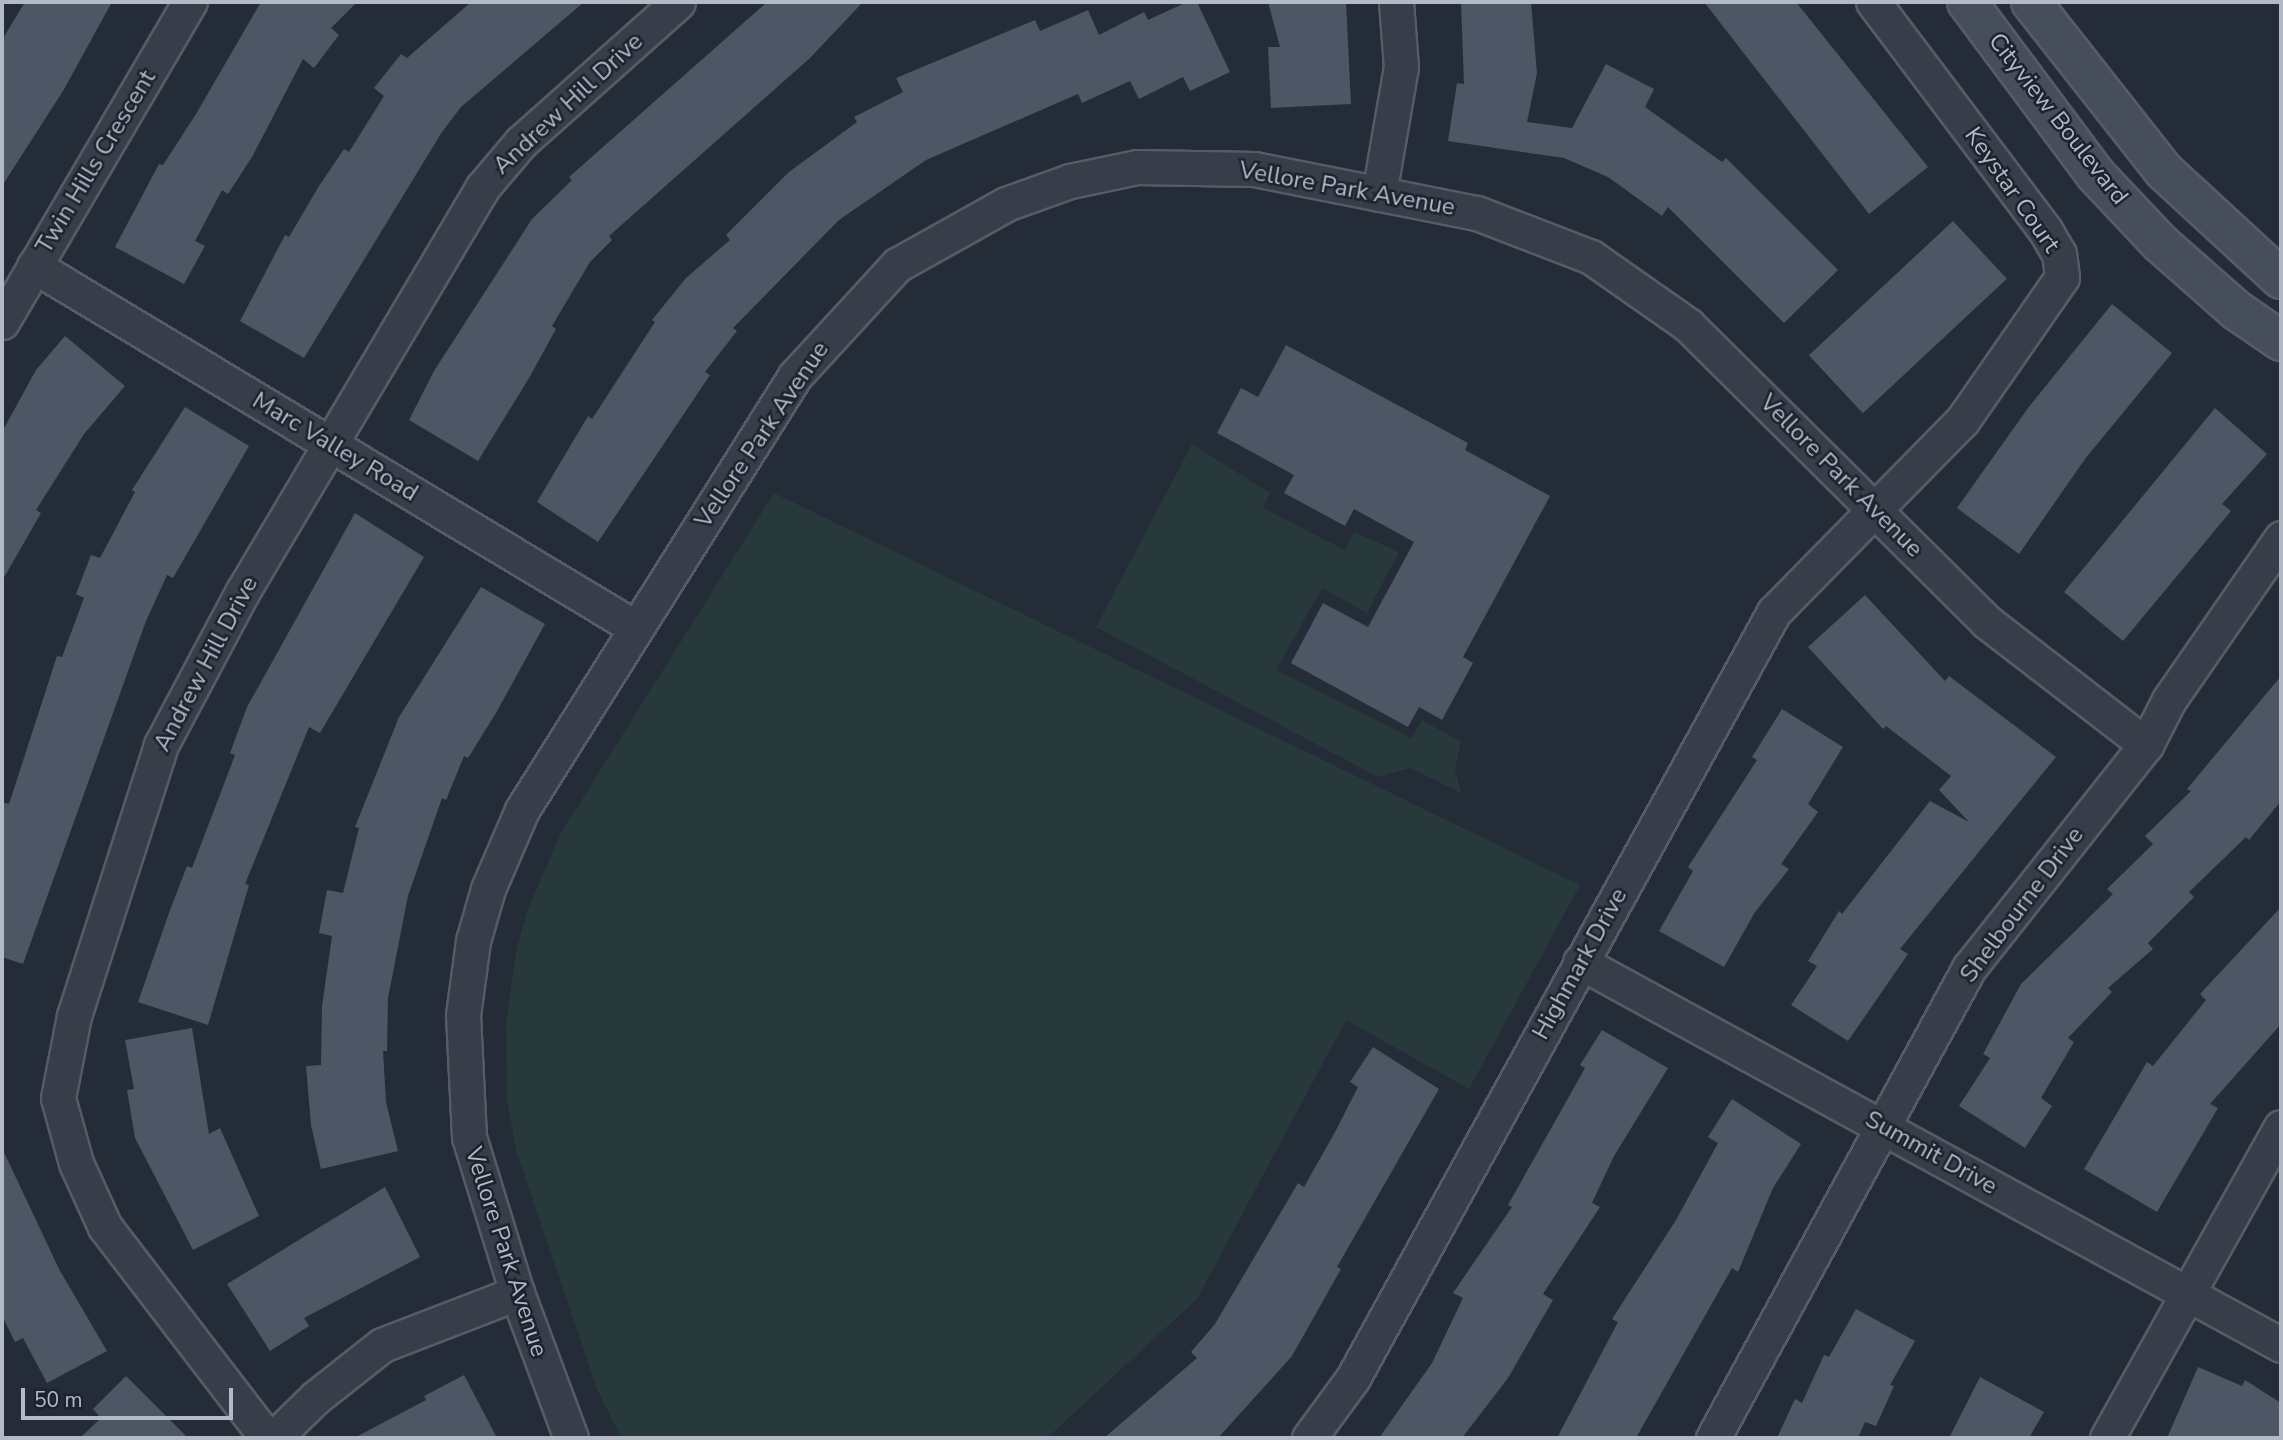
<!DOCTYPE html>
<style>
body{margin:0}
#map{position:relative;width:2283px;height:1440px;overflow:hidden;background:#242c38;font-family:"Nunito Sans",sans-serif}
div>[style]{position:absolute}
.green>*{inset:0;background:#27393a}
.building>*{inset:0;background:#4c5664;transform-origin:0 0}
.roads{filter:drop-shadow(2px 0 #565c67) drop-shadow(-2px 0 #565c67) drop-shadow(0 2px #565c67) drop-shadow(0 -2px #565c67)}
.street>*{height:33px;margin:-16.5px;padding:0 16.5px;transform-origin:16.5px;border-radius:16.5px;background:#373e49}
.secondary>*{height:38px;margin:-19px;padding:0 19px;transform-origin:19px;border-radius:19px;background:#464d5b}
span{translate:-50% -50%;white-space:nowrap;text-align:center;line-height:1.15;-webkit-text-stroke:5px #1d232e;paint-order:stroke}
.street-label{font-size:24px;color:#b3b9c5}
.frame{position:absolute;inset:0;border:4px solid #b3b9c5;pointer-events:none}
.scale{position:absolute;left:21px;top:1388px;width:212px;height:32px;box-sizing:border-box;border:4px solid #b3b9c5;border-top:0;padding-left:9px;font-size:21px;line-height:24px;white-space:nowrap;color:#b3b9c5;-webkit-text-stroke:5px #1d232e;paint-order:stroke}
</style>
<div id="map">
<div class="green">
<i style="clip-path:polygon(1192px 444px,1270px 493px,1263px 508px,1345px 550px,1354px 532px,1399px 552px,1367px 613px,1322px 588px,1276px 670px,1411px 738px,1422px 720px,1461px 742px,1455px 769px,1461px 793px,1410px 768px,1378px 777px,1096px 627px)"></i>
<i style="clip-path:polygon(774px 493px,1580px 885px,1469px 1089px,1346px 1020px,1197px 1299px,1047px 1438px,621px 1438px,597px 1389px,516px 1150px,507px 1100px,506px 1023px,516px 952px,527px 911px,561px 833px)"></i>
</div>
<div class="building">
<i style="clip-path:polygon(25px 2px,112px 2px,63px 91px,2px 186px,2px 40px)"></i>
<i style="clip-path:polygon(261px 2px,357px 2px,331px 28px,339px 35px,314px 68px,303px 59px,252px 157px,228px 194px,222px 190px,195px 241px,205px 246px,184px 284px,115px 247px,159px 164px,163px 165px,196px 114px)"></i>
<i style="clip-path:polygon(471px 2px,584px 2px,461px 107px,442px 132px,304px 358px,240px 321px,285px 235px,289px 237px,319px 186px,344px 149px,349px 152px,384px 96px,374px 88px,401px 54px,407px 58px)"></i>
<i style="clip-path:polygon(767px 2px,863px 2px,810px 58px,609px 236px,612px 240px,590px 262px,552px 326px,556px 329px,529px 378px,478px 461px,409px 420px,434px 371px,532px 219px,572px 180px,569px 177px)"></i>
<i style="clip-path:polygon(1187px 2px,1197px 2px,1230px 72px,1190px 91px,1183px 77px,1139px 99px,1130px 81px,1082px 103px,1078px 94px,926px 160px,839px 220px,733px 328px,737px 331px,705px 372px,710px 375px,598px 542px,537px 502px,588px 416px,592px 419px,655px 322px,652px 320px,686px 278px,730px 240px,726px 235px,789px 172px,857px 122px,854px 117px,903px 92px,896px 78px,1035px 20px,1040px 31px,1088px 10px,1099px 35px,1144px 12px,1148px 20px)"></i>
<i style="clip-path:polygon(1268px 2px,1346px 2px,1351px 104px,1271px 108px,1268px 47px,1280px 47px)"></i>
<i style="clip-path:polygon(1461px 2px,1531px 2px,1537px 73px,1527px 122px,1572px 128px,1606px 64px,1654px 89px,1645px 107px,1722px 162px,1726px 158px,1838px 270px,1784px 323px,1668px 207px,1662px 216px,1608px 177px,1564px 158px,1448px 141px,1457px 83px,1464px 84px)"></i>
<i style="clip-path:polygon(1704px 2px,1796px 2px,1928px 167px,1869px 214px)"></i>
<i style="left:1953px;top:221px;width:79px;height:197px;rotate:47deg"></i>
<i style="clip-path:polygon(2112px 304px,2172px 353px,2085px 459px,2019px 554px,1957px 508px,2028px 408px)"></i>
<i style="clip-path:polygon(65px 336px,125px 386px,84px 434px,36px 510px,41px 513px,2px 581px,2px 432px,36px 370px)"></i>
<i style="clip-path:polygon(1286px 345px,1468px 443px,1465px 450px,1550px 496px,1463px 657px,1473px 663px,1442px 720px,1419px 707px,1408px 727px,1291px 663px,1323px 603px,1368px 627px,1414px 542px,1354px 509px,1345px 526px,1284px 493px,1294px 475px,1217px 433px,1241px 388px,1258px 397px)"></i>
<i style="clip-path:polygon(185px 407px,249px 446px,173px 578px,167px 575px,146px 621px,23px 964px,2px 957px,2px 802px,9px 804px,57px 656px,62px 657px,84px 598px,76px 594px,91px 555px,100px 558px,135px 492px,132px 490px)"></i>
<i style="clip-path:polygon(2215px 408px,2267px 454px,2222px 504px,2231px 511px,2123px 641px,2064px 592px)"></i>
<i style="clip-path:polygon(355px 513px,424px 557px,320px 733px,309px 727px,245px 884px,249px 885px,208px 1025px,138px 1002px,170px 910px,187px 866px,192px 868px,235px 755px,230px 753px,247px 707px)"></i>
<i style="clip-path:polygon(481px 587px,545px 624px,496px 713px,468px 758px,464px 756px,446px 800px,442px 798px,408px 896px,388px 998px,387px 1051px,383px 1051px,386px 1102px,398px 1151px,321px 1169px,311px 1125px,306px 1066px,321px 1065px,322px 1006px,332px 936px,319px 933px,327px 890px,343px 893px,359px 828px,355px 827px,399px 717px)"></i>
<i style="clip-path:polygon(1865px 595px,1945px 681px,1949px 676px,2056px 757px,1900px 949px,1908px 954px,1848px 1041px,1791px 1005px,1817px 966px,1808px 961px,1839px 911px,1842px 914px,1930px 801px,1969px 822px,1939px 790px,1951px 776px,1886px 726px,1883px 729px,1808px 647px)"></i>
<i style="clip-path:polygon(2281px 676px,2281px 801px,2249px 840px,2246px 837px,2189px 892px,2194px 897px,2148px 943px,2153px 949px,2108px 988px,2112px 992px,2068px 1038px,2074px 1042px,2041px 1098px,2052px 1106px,2025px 1148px,1959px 1106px,1990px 1058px,1983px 1054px,2021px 984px,2113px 894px,2107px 889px,2153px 844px,2145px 836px,2191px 791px,2187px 789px)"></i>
<i style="clip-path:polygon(1782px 709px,1843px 747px,1808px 804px,1818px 812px,1781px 864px,1789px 869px,1755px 912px,1724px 967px,1659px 931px,1693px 871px,1688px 867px,1757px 760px,1752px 757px)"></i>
<i style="clip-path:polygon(2281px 907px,2281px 1024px,2210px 1104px,2218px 1108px,2157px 1212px,2084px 1169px,2147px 1062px,2153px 1066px,2206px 1000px,2200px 994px)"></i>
<i style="clip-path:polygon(192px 1028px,209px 1134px,220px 1128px,259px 1216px,193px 1250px,135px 1138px,127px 1090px,134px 1089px,125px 1040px)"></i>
<i style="clip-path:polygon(1602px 1030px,1668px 1068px,1614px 1156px,1592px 1203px,1600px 1207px,1543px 1294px,1553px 1300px,1508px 1378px,1462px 1438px,1379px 1438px,1432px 1363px,1463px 1298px,1453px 1293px,1512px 1207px,1508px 1205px,1585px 1068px,1580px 1065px)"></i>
<i style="clip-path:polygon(1373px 1047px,1439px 1089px,1337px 1267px,1341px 1269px,1292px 1356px,1218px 1438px,1104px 1438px,1197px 1358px,1191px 1352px,1215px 1324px,1298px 1183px,1304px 1187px,1335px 1132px,1358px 1087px,1350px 1082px)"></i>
<i style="clip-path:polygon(1732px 1099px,1801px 1144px,1773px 1188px,1738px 1272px,1732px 1268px,1636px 1438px,1557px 1438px,1618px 1322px,1612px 1319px,1676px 1220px,1718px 1143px,1708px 1137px)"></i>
<i style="clip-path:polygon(2px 1148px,59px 1269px,107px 1351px,47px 1383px,23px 1338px,15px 1342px,2px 1316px)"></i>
<i style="clip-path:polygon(385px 1187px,420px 1257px,304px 1318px,309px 1326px,270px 1351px,227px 1284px)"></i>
<i style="clip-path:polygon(1856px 1309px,1915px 1341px,1890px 1385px,1894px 1386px,1876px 1426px,1865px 1422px,1858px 1438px,1777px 1438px,1795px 1399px,1802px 1403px,1824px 1355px,1829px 1357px)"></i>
<i style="clip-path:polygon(2198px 1367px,2242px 1386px,2245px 1380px,2281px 1403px,2281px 1438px,2167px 1438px)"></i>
<i style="clip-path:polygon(464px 1375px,497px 1438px,354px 1438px,426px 1400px,424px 1396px)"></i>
<i style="clip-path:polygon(126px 1376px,188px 1438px,80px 1438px,101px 1418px,93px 1409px)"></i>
<i style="clip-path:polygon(1980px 1377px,2044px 1412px,2029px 1438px,1949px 1438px)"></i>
</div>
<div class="roads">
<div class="street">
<i style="left:1379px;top:194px;width:129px;rotate:-80.2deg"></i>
<i style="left:1401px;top:67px;width:65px;rotate:-94.4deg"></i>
<i style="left:34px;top:266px;width:702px;rotate:31.02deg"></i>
<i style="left:2px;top:322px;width:371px;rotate:-59.6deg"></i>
<i style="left:1580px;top:962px;width:799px;rotate:28.65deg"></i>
<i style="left:267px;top:1438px;width:266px;rotate:-127.5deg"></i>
<i style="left:105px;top:1227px;width:70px;rotate:-114.4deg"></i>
<i style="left:76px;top:1163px;width:67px;rotate:-105.5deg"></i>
<i style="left:58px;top:1098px;width:84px;rotate:-79deg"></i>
<i style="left:74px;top:1016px;width:285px;rotate:-72.2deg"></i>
<i style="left:161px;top:745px;width:174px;rotate:-62deg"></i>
<i style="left:243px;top:591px;width:469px;rotate:-59.3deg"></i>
<i style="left:482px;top:188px;width:60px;rotate:-49.7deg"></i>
<i style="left:521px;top:142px;width:210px;rotate:-41.7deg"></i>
<i style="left:274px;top:1438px;width:57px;rotate:-44.3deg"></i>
<i style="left:315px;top:1398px;width:85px;rotate:-38.3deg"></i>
<i style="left:382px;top:1345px;width:145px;rotate:-21.1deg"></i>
<i style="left:571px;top:1438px;width:155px;rotate:-110.4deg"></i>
<i style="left:517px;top:1293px;width:163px;rotate:-107.1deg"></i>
<i style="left:469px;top:1137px;width:122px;rotate:-92.8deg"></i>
<i style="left:463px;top:1015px;width:75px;rotate:-82.3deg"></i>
<i style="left:473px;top:941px;width:54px;rotate:-73.9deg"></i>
<i style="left:488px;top:889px;width:86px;rotate:-66.7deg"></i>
<i style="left:522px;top:810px;width:513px;rotate:-57.83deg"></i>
<i style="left:795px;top:376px;width:151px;rotate:-47.4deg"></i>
<i style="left:897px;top:265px;width:125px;rotate:-29.2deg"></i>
<i style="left:1006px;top:204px;width:68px;rotate:-19.8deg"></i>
<i style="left:1070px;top:181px;width:68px;rotate:-11.8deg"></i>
<i style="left:1137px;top:167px;width:117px;rotate:1deg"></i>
<i style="left:1254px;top:169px;width:227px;rotate:11.2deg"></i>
<i style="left:1477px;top:213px;width:122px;rotate:21.1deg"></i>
<i style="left:1591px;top:257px;width:118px;rotate:35deg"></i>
<i style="left:1688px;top:325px;width:421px;rotate:44.8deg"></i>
<i style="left:1987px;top:622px;width:201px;rotate:37.7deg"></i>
<i style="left:1309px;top:1438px;width:74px;rotate:-53.7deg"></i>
<i style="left:1353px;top:1378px;width:874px;rotate:-61.21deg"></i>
<i style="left:1774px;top:612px;width:268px;rotate:-45.5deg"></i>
<i style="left:1962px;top:421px;width:175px;rotate:-55.2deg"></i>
<i style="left:2062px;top:277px;width:23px;rotate:-97deg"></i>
<i style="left:2059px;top:254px;width:28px;rotate:-120deg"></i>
<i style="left:2045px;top:230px;width:286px;rotate:-127deg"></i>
<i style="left:1713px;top:1438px;width:535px;rotate:-61.42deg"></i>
<i style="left:1969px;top:968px;width:285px;rotate:-51.6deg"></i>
<i style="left:2146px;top:745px;width:51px;rotate:-62.9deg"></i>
<i style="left:2169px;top:700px;width:197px;rotate:-55.3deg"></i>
<i style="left:2107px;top:1438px;width:356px;rotate:-60.8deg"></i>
</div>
<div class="secondary">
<i style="left:1967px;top:2px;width:214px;rotate:53.3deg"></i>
<i style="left:2095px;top:174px;width:95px;rotate:46.7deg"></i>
<i style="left:2160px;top:243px;width:101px;rotate:41.4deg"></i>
<i style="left:2236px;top:310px;width:55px;rotate:34.6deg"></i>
<i style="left:2031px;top:2px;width:215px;rotate:51.8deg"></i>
<i style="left:2164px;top:171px;width:159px;rotate:42.7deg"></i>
</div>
</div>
<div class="street-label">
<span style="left:568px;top:104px;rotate:-43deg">Andrew Hill Drive</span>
<span style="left:2058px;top:119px;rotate:52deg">Cityview Boulevard</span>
<span style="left:96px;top:162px;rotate:-59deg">Twin Hills Crescent</span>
<span style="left:1347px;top:189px;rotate:10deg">Vellore Park Avenue</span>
<span style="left:2012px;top:190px;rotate:55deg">Keystar Court</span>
<span style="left:762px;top:435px;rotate:-56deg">Vellore Park Avenue</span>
<span style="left:335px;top:447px;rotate:31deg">Marc Valley Road</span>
<span style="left:1841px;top:476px;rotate:45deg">Vellore Park Avenue</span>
<span style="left:206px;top:664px;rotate:-62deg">Andrew Hill Drive</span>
<span style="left:2022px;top:905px;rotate:-53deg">Shelbourne Drive</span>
<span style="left:1580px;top:964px;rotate:-61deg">Highmark Drive</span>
<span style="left:1931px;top:1153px;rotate:29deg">Summit Drive</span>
<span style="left:506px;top:1252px;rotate:72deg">Vellore Park Avenue</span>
</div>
<div class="frame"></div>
<div class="scale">50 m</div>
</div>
